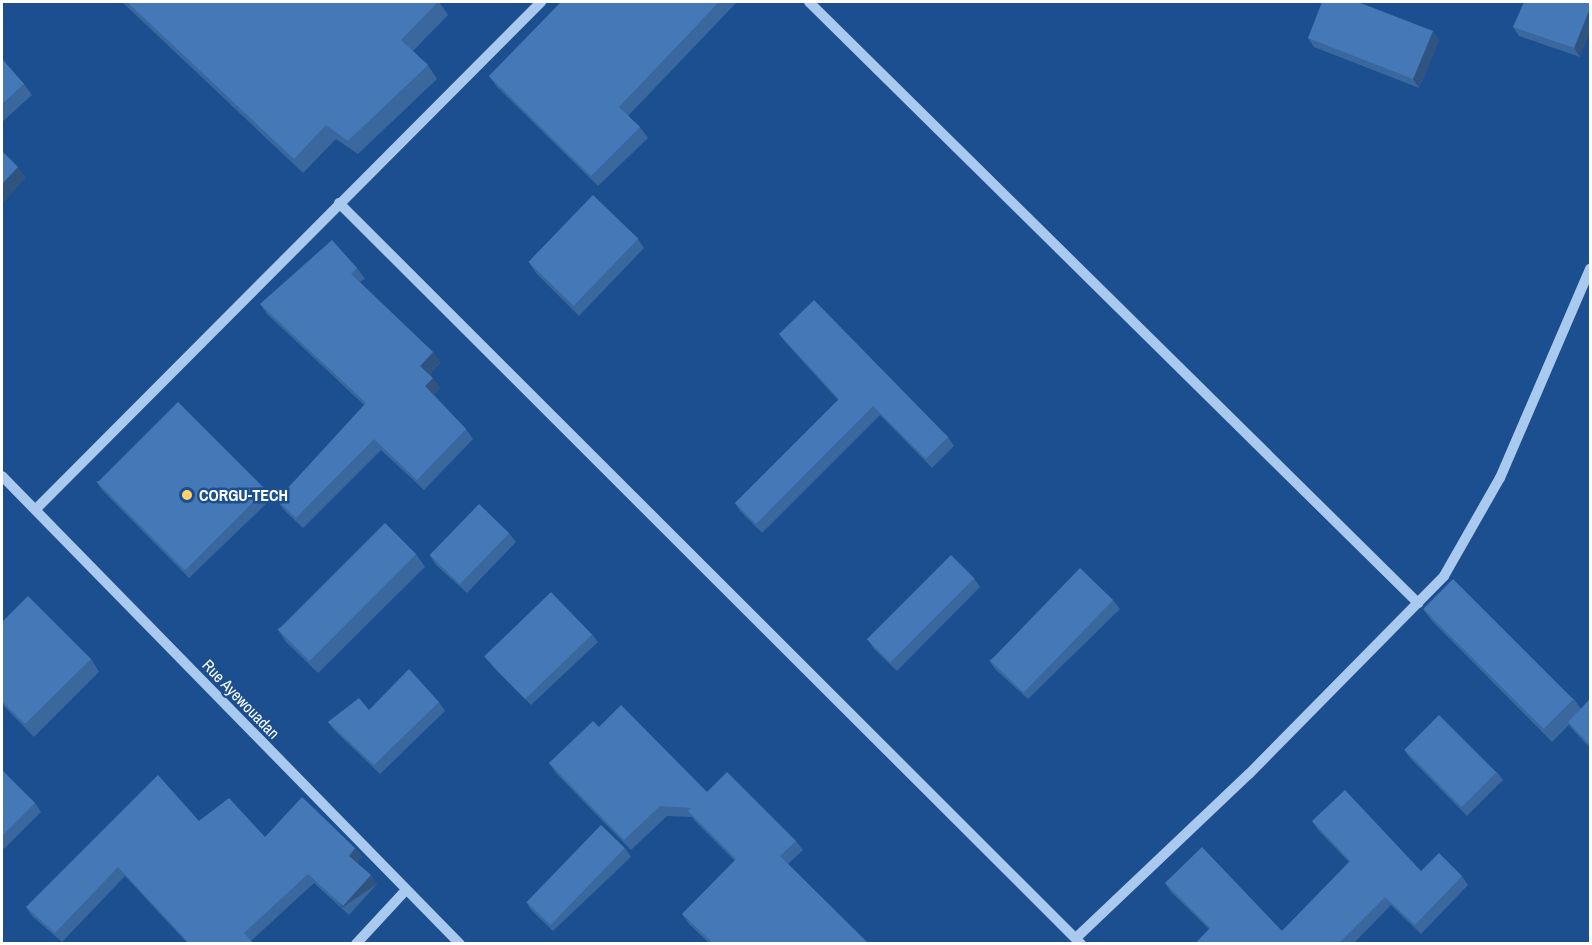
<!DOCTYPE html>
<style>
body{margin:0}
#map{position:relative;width:1592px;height:945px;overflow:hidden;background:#1b4f8f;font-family:"Archivo Narrow",sans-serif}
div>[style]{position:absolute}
.minor>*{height:10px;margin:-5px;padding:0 5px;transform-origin:5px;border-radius:5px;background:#a9c9ee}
.wall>*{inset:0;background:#3a679d}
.shaded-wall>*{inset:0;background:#305480;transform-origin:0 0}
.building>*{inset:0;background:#4478b7;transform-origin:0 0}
.dots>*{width:16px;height:16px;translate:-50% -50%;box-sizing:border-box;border:3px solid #1b4f8f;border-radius:50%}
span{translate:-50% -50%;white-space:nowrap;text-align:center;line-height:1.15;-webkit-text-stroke:5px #1b4f8f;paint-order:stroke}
.poi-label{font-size:16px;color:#fff;font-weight:700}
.left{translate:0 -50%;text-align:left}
.street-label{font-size:16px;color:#fff}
.frame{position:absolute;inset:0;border:3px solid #fff;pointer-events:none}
</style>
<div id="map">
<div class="minor">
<i style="left:809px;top:2px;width:856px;rotate:44.62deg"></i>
<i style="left:339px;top:203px;width:1049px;rotate:44.96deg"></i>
<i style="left:2px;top:476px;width:655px;rotate:45.62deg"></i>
<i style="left:36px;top:509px;width:716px;rotate:-45.11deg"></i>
<i style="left:1076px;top:938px;width:238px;rotate:-43.5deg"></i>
<i style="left:1249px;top:774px;width:278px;rotate:-45.4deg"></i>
<i style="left:1444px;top:576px;width:113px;rotate:-60.3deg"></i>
<i style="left:1500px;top:478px;width:228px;rotate:-66.7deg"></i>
<i style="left:356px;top:944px;width:74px;rotate:-47.2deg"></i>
</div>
<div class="wall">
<i style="clip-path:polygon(122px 2px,439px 2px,448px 15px,413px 51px,428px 65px,437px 79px,358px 154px,336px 139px,303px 173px)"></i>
<i style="clip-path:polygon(561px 2px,737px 2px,628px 116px,640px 127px,648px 138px,598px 186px,497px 87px,489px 76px)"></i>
<i style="clip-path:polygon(1590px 2px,1580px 57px,1519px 36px,1513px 27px)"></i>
<i style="clip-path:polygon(1308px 38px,1439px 40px,1419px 88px,1314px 47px)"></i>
<i style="clip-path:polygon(2px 59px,24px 84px,32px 95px,2px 122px)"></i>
<i style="clip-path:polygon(638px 239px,644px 248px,579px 316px,536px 273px,530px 264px)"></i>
<i style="clip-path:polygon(357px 268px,365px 279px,360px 282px,433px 352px,440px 363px,429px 375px,440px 388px,434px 395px,466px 429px,473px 439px,424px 490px,381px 450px,303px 528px,284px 510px,277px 500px,364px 405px,267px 314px,260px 304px)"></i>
<i style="clip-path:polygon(779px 334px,948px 437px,954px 446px,932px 468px,880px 415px,762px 533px,741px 512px,735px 503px,838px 400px,786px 343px)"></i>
<i style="clip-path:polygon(96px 481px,265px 490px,271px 499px,189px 578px,102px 490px)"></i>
<i style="clip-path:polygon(509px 533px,516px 542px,467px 593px,436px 565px,430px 556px)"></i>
<i style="clip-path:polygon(416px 554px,425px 567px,318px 673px,286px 642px,277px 629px)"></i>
<i style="clip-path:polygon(974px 578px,980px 587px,897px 671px,874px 649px,868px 640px)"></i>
<i style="clip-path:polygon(1113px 600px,1120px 609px,1028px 699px,995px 669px,989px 660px)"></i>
<i style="clip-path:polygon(1423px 609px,1574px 699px,1581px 709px,1590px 699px,1590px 748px,1574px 731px,1569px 725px,1552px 742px,1432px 621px)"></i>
<i style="clip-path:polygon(2px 622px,91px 659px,99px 672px,34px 737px,2px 704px)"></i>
<i style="clip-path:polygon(592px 634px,598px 642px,531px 705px,494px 668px,488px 660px)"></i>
<i style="clip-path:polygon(439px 702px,445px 711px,380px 774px,335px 731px,328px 722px)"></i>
<i style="clip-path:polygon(599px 727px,707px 792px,796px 841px,803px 850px,788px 864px,869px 944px,710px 944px,689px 924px,682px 914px,735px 861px,695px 821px,692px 817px,667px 816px,631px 850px,556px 773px,549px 763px)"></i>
<i style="clip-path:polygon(1404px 750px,1497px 772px,1503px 780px,1467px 816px,1410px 758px)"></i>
<i style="clip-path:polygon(2px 772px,35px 803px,41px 812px,4px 849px,2px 847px)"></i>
<i style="clip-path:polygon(199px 821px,265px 837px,355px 848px,362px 857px,357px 863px,377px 884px,349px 915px,314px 883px,251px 941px,254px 944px,188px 944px,125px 876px,62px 942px,32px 916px,26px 907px)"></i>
<i style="clip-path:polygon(1312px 821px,1421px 871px,1462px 876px,1468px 885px,1421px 934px,1391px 905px,1353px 944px,1195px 944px,1209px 929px,1171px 892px,1165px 883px,1282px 931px,1349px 862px,1318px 830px)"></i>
<i style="clip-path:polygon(625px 848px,631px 857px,553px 931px,532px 911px,526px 902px)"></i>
</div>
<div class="shaded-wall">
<i style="clip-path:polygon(1590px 8px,1590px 32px,1580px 57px,1574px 48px)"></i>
<i style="clip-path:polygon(1433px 31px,1439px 40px,1419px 88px,1413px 79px)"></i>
<i style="clip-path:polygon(18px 167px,26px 178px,2px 204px,2px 184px)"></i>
<i style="clip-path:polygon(433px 352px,440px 363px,427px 377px,420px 366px)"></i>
<i style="clip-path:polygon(433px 378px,440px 388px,433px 396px,425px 386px)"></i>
<i style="clip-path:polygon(355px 848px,362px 857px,355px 865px,349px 856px)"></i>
<i style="left:371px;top:875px;width:11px;height:42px;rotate:56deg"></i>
</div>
<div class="building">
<i style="clip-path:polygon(127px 2px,438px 2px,401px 40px,428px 65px,348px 141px,326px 125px,294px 159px)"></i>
<i style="clip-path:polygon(561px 2px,719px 2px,619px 107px,640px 127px,591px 176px,489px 76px)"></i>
<i style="clip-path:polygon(1322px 2px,1358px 2px,1433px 31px,1413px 79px,1308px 38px)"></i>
<i style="clip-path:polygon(1524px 2px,1590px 2px,1590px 8px,1574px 48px,1513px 27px)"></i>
<i style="clip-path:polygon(2px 59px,24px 84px,2px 104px)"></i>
<i style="clip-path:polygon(2px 151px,18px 167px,2px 184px)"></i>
<i style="left:593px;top:195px;width:63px;height:93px;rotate:44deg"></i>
<i style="clip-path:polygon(332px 240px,357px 268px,351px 274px,433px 352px,420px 366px,433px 378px,425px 386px,466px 429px,417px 480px,374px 439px,296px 518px,277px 500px,366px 403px,260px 304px)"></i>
<i style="clip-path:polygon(814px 300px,948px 437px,926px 459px,873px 406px,756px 524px,735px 503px,839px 399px,779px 334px)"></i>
<i style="left:178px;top:402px;width:124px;height:114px;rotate:45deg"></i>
<i style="left:479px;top:504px;width:42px;height:71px;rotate:44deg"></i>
<i style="left:385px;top:523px;width:44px;height:151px;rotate:45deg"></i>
<i style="left:951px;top:555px;width:33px;height:119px;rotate:45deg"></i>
<i style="left:1080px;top:568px;width:46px;height:129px;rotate:44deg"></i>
<i style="left:1453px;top:579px;width:170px;height:42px;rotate:45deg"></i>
<i style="left:551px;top:592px;width:59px;height:93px;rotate:46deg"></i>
<i style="clip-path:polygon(28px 596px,91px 659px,25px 724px,2px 701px,2px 622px)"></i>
<i style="clip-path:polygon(409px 669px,439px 702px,374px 765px,328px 722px,359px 698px,369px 710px)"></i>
<i style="clip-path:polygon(1590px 699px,1590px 745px,1568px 722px)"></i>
<i style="clip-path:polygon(621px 705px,707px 792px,727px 772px,796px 841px,780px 856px,869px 944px,714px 944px,682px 914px,736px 859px,688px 811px,691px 808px,660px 806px,624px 840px,549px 763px,593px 721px,599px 727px)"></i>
<i style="left:1439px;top:715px;width:81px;height:49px;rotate:45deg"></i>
<i style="clip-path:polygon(3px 771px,35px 803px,2px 836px,2px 772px)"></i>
<i style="clip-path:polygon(158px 775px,199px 821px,229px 798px,265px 837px,302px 797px,355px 848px,349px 856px,371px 875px,343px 906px,308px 874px,244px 933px,254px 944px,190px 944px,118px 867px,55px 933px,26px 907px)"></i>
<i style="clip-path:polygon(1345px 790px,1421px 871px,1439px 853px,1462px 876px,1415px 925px,1385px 897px,1338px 944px,1195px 944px,1210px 928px,1165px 883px,1202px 847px,1282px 931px,1350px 861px,1312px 821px)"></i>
<i style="left:601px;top:825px;width:33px;height:107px;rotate:44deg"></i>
</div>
<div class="dots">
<i style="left:187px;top:495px;background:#ffd166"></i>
</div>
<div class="poi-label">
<span class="left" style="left:199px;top:495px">CORGU-TECH</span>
</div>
<div class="street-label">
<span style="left:241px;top:699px;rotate:46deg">Rue Ayewouadan</span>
</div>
<div class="frame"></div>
</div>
